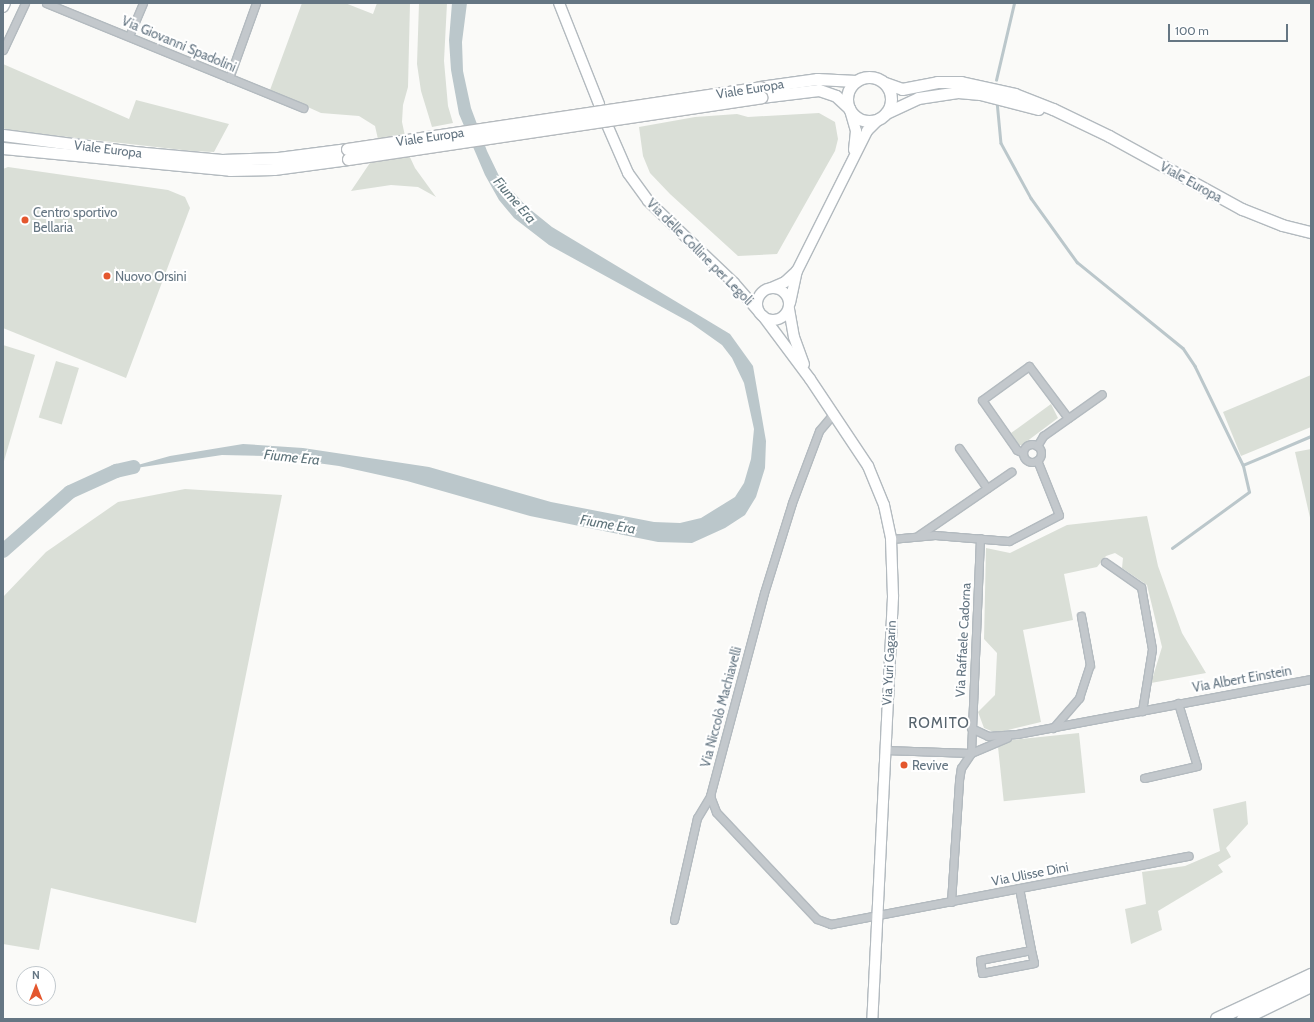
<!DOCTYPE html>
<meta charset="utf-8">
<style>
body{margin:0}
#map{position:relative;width:1314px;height:1022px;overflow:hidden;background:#fafaf8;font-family:Cabin,sans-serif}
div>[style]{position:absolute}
.green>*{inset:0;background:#dadfd7;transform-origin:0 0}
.water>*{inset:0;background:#bbc7cb}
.stream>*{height:2.5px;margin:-1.25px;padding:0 1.25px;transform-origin:1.25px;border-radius:1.25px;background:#bbc7cb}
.river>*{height:14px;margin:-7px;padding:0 7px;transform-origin:7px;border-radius:7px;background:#bbc7cb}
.roads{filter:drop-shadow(1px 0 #b3babf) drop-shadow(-1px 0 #b3babf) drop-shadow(0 1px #b3babf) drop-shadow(0 -1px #b3babf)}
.street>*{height:7px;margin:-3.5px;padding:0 3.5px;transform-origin:3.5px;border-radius:3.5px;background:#c3c8cc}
.street>.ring{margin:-3.5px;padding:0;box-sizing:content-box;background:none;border:7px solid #c3c8cc;border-radius:50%}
.secondary>*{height:10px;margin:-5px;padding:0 5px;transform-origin:5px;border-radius:5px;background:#fff}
.secondary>.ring{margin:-5px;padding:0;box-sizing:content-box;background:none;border:10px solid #fff;border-radius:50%}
.primary>*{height:11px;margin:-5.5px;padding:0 5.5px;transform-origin:5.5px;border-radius:5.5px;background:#fff}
.primary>.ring{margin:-5.5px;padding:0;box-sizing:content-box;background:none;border:11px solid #fff;border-radius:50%}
.highway>*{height:12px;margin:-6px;padding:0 6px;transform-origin:6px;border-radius:6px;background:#fff}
.bridges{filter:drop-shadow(1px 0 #b5babe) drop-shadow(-1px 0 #b5babe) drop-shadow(0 1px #b5babe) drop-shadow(0 -1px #b5babe)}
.primary-bridge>*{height:11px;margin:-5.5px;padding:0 5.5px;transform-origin:5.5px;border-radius:5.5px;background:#fff}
.dots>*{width:11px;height:11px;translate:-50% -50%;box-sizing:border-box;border:2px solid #fff;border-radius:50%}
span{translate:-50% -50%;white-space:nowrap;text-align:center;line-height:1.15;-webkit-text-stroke:4px #fff;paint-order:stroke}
.street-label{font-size:13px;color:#657683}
.poi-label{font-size:13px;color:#657683}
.left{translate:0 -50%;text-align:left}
.water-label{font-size:14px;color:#60757c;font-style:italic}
.quarter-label{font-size:15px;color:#57646e;letter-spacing:1px}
.frame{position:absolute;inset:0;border:4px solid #657683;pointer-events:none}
.north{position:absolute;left:16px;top:966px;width:40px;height:40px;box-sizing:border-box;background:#fff;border:1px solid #c1c8cd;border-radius:50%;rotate:0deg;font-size:11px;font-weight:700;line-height:16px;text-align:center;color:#657683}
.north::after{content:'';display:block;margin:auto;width:14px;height:18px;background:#e4572e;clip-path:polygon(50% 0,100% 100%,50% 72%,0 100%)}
.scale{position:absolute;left:1168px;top:24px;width:120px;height:18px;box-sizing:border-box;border:2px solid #657683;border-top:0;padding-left:5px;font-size:12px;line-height:14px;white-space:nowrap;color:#657683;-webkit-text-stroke:3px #fff;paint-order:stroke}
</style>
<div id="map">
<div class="green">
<i style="clip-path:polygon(302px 3px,345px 3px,373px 14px,377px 3px,410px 3px,408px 87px,403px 105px,402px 122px,409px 155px,415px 168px,436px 197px,418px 187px,391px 185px,351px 191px,380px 148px,375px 126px,359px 116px,321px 113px,270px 90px)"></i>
<i style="clip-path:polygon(419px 3px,447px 3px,444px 61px,448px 106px,453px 123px,432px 127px,421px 91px,417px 64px)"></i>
<i style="clip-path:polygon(3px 64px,129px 119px,136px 100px,229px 124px,214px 152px,191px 151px,7px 130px,3px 128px)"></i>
<i style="clip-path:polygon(819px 113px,835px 122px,838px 139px,835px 151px,777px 254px,738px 256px,670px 194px,650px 173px,643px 156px,639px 127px,695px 117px,737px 114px,748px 117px)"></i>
<i style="clip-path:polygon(8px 167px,168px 190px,185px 197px,190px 208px,126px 378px,3px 328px,3px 169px)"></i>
<i style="clip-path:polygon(3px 345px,35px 355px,4px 461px,3px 461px)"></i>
<i style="left:56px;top:361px;width:24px;height:59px;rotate:17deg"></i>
<i style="clip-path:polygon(1311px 375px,1311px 427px,1241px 456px,1223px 412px)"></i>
<i style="clip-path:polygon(1051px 404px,1058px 418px,1022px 445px,1019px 445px,1011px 433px)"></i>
<i style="clip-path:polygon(1311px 449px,1311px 522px,1295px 452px)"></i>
<i style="clip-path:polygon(185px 489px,282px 495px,196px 923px,51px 888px,39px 950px,3px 944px,3px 597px,46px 552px,118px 502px)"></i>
<i style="clip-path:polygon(1147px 516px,1158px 566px,1182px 633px,1206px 673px,1151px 683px,1162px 647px,1147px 585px,1122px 568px,1123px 558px,1115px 553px,1106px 556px,1097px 567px,1064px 574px,1073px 620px,1023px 630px,1041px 722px,996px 733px,984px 728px,978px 712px,995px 695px,997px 653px,984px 639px,986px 548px,1010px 553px,1067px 525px)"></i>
<i style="left:1079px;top:733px;width:60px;height:82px;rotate:84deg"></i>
<i style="clip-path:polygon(1246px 801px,1248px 824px,1226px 848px,1231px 857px,1218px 865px,1223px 872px,1158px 911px,1162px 930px,1131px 944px,1125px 909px,1146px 904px,1142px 872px,1185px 866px,1220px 851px,1213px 809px)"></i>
</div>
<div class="water">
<i style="clip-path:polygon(452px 3px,467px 3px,462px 42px,463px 71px,471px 108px,487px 151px,500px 178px,526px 206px,552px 227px,730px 334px,753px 366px,766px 441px,765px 468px,756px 497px,745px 515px,725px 528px,692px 543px,658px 542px,530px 516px,407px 481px,339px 466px,266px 456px,222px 455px,116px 471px,170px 456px,243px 444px,303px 448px,429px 467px,551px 502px,654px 522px,680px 523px,701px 518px,735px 497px,744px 483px,751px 459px,754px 429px,744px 383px,732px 358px,722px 345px,691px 323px,549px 245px,514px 218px,499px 200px,485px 175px,459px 114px,451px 70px,449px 40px)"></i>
</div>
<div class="stream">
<i style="left:996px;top:80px;width:79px;rotate:-76.8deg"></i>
<i style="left:997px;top:101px;width:42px;rotate:84.6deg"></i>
<i style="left:1001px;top:143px;width:63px;rotate:61.4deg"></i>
<i style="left:1031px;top:198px;width:79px;rotate:54.3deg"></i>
<i style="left:1077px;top:262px;width:136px;rotate:39.1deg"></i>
<i style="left:1183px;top:348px;width:22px;rotate:56deg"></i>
<i style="left:1195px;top:366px;width:110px;rotate:64.1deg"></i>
<i style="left:1243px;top:465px;width:74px;rotate:-23.1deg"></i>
<i style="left:1172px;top:548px;width:95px;rotate:-36deg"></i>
<i style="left:1249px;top:492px;width:28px;rotate:-103deg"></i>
</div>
<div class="river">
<i style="left:3px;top:551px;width:89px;rotate:-41.4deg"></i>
<i style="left:70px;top:492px;width:51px;rotate:-24.5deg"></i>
<i style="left:116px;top:471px;width:18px;rotate:-13deg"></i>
</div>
<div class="roads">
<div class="street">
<i style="left:46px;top:3px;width:278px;rotate:22.2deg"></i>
<i style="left:129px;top:36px;width:36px;rotate:-67deg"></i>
<i style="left:3px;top:50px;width:52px;rotate:-64.9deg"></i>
<i style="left:229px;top:78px;width:80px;rotate:-70.2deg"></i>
<i style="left:834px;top:413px;width:23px;rotate:130deg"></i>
<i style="left:819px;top:431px;width:77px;rotate:110.6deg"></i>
<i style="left:792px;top:503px;width:94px;rotate:107.3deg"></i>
<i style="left:764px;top:593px;width:210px;rotate:104.9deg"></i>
<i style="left:710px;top:796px;width:17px;rotate:69deg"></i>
<i style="left:716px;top:812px;width:147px;rotate:46.7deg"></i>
<i style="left:817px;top:919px;width:15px;rotate:20deg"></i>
<i style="left:831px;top:924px;width:364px;rotate:-10.8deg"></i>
<i class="ring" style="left:1023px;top:444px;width:11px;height:11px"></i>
<i style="left:1037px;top:446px;width:12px;rotate:-59deg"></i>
<i style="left:1043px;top:436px;width:72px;rotate:-35.4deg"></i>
<i style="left:959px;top:448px;width:49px;rotate:55deg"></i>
<i style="left:1023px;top:453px;width:7px;rotate:-153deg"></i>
<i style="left:1017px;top:450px;width:61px;rotate:-125deg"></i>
<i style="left:982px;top:400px;width:58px;rotate:-35.9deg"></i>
<i style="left:1029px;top:366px;width:65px;rotate:53.1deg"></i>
<i style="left:919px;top:535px;width:112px;rotate:-34.4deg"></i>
<i style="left:891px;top:539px;width:44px;rotate:-5.2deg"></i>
<i style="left:935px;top:535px;width:74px;rotate:4.6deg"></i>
<i style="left:1009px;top:541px;width:56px;rotate:-27.5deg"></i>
<i style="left:1059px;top:515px;width:59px;rotate:-111.8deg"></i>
<i style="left:1105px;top:562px;width:44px;rotate:34.8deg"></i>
<i style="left:1141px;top:587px;width:63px;rotate:79.9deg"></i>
<i style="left:1152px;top:649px;width:63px;rotate:99.2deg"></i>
<i style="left:971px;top:728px;width:19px;rotate:25deg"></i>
<i style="left:988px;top:736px;width:29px;rotate:-4deg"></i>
<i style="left:1017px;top:734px;width:299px;rotate:-10.6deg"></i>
<i style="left:1053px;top:728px;width:40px;rotate:-49deg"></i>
<i style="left:1079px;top:698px;width:35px;rotate:-72deg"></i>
<i style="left:1090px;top:665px;width:50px;rotate:-100.4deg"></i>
<i style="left:885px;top:750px;width:86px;rotate:2deg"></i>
<i style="left:971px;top:753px;width:39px;rotate:-23deg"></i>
<i style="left:1144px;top:778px;width:54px;rotate:-12.8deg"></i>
<i style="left:1197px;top:766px;width:66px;rotate:-106.8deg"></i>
<i style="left:1019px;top:888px;width:63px;rotate:79deg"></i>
<i style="left:1031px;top:950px;width:13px;rotate:77deg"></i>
<i style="left:1034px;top:963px;width:53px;rotate:169.1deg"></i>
<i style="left:982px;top:973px;width:13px;rotate:-99deg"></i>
<i style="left:980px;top:960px;width:52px;rotate:-11.1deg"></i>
<i style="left:951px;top:902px;width:122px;rotate:-86.2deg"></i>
<i style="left:959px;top:780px;width:12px;rotate:-81deg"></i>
<i style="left:961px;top:768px;width:18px;rotate:-56deg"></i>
<i style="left:971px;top:753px;width:215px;rotate:-87.6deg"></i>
<i style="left:674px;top:920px;width:105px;rotate:-77.3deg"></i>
<i style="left:697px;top:818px;width:26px;rotate:-59deg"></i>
</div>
<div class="secondary">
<i style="left:559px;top:3px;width:109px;rotate:68.4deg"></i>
<i style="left:3px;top:7px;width:4px;rotate:-63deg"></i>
<i style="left:850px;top:110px;width:22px;rotate:74deg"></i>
<i style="left:856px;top:131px;width:19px;rotate:96deg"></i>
<i style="left:608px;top:127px;width:50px;rotate:66.5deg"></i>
<i style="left:628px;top:173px;width:34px;rotate:54deg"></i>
<i style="left:648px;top:201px;width:119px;rotate:43.6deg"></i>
<i style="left:734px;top:283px;width:38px;rotate:49deg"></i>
<i class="ring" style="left:757px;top:288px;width:22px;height:22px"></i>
<i style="left:771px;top:288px;width:15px;rotate:-23deg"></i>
<i style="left:785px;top:282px;width:16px;rotate:-43deg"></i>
<i style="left:790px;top:303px;width:33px;rotate:-78deg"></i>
<i style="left:797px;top:271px;width:157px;rotate:-63.4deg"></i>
<i style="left:867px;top:131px;width:17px;rotate:-45deg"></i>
<i style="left:789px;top:309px;width:28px;rotate:80deg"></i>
<i style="left:794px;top:337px;width:29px;rotate:70deg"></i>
<i style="left:763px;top:316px;width:79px;rotate:53.3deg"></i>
<i style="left:810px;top:379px;width:105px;rotate:56.3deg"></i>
<i style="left:868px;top:466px;width:42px;rotate:67.7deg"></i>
<i style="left:884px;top:505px;width:35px;rotate:78deg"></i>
<i style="left:891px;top:539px;width:58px;rotate:88deg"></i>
<i style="left:893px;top:597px;width:423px;rotate:92.8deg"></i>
</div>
<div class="primary">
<i class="ring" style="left:847px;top:77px;width:33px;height:33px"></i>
<i style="left:885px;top:83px;width:18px;rotate:19deg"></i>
<i style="left:902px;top:89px;width:36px;rotate:-11deg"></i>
<i style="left:937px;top:82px;width:24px"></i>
<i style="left:961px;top:82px;width:55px;rotate:12.5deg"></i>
<i style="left:1015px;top:94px;width:41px;rotate:21.5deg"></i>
<i style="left:1053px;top:109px;width:62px;rotate:25.7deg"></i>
<i style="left:1109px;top:136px;width:152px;rotate:28.8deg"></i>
<i style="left:1242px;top:209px;width:43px;rotate:21.8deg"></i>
<i style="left:1282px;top:225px;width:30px;rotate:14deg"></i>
<i style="left:760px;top:87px;width:58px;rotate:-8deg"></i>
<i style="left:817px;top:79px;width:39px;rotate:3deg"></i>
<i style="left:761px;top:97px;width:58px;rotate:-6.9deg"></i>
<i style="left:819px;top:90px;width:18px;rotate:19deg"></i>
<i style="left:836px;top:96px;width:18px;rotate:43deg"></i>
<i style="left:886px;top:113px;width:35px;rotate:-25deg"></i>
<i style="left:918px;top:98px;width:40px;rotate:-8.5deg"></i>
<i style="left:958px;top:92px;width:22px;rotate:5deg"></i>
<i style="left:980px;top:94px;width:60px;rotate:14.5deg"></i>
<i style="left:3px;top:135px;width:132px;rotate:7.4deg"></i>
<i style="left:134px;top:152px;width:88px;rotate:5.2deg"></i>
<i style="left:222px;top:160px;width:56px;rotate:-2deg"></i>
<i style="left:278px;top:158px;width:70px;rotate:-7.4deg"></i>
<i style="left:3px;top:148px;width:228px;rotate:5.5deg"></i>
<i style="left:230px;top:170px;width:44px;rotate:-1.3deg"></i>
<i style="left:274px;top:169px;width:75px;rotate:-7.7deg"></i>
</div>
<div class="highway">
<i style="left:1217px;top:1019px;width:104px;rotate:-25.1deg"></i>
<i style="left:1243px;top:1019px;width:76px;rotate:-25.9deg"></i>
</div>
</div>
<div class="bridges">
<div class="primary-bridge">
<i style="left:347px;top:149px;width:418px;rotate:-8.5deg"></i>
<i style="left:348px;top:159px;width:418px;rotate:-8.5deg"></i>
</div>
</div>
<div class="dots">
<i style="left:25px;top:220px;background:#e4572e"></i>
<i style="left:107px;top:276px;background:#e4572e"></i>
<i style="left:904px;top:765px;background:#e4572e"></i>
</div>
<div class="street-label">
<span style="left:179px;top:44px;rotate:23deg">Via Giovanni Spadolini</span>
<span style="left:750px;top:89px;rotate:-9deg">Viale Europa</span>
<span style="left:430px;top:137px;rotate:-8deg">Viale Europa</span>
<span style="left:108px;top:149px;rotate:7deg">Viale Europa</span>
<span style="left:1191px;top:182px;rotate:29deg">Viale Europa</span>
<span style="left:700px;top:252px;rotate:45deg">Via delle Colline per Legoli</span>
<span style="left:963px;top:640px;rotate:-87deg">Via Raffaele Cadorna</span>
<span style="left:889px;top:663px;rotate:-87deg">Via Yuri Gagarin</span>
<span style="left:1242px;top:679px;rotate:-10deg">Via Albert Einstein</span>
<span style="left:721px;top:707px;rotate:-75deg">Via Niccolò Machiavelli</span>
<span style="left:1030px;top:874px;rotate:-11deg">Via Ulisse Dini</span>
</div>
<div class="poi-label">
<span class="left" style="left:33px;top:220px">Centro sportivo<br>Bellaria</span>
<span class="left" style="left:115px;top:276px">Nuovo Orsini</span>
<span class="left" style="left:912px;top:765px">Revive</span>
</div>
<div class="water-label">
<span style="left:515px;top:200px;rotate:49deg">Fiume Era</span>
<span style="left:292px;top:457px;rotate:6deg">Fiume Era</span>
<span style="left:608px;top:524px;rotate:10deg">Fiume Era</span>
</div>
<div class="quarter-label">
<span style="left:939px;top:724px">ROMITO</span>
</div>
<div class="frame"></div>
<div class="north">N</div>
<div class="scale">100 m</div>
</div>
